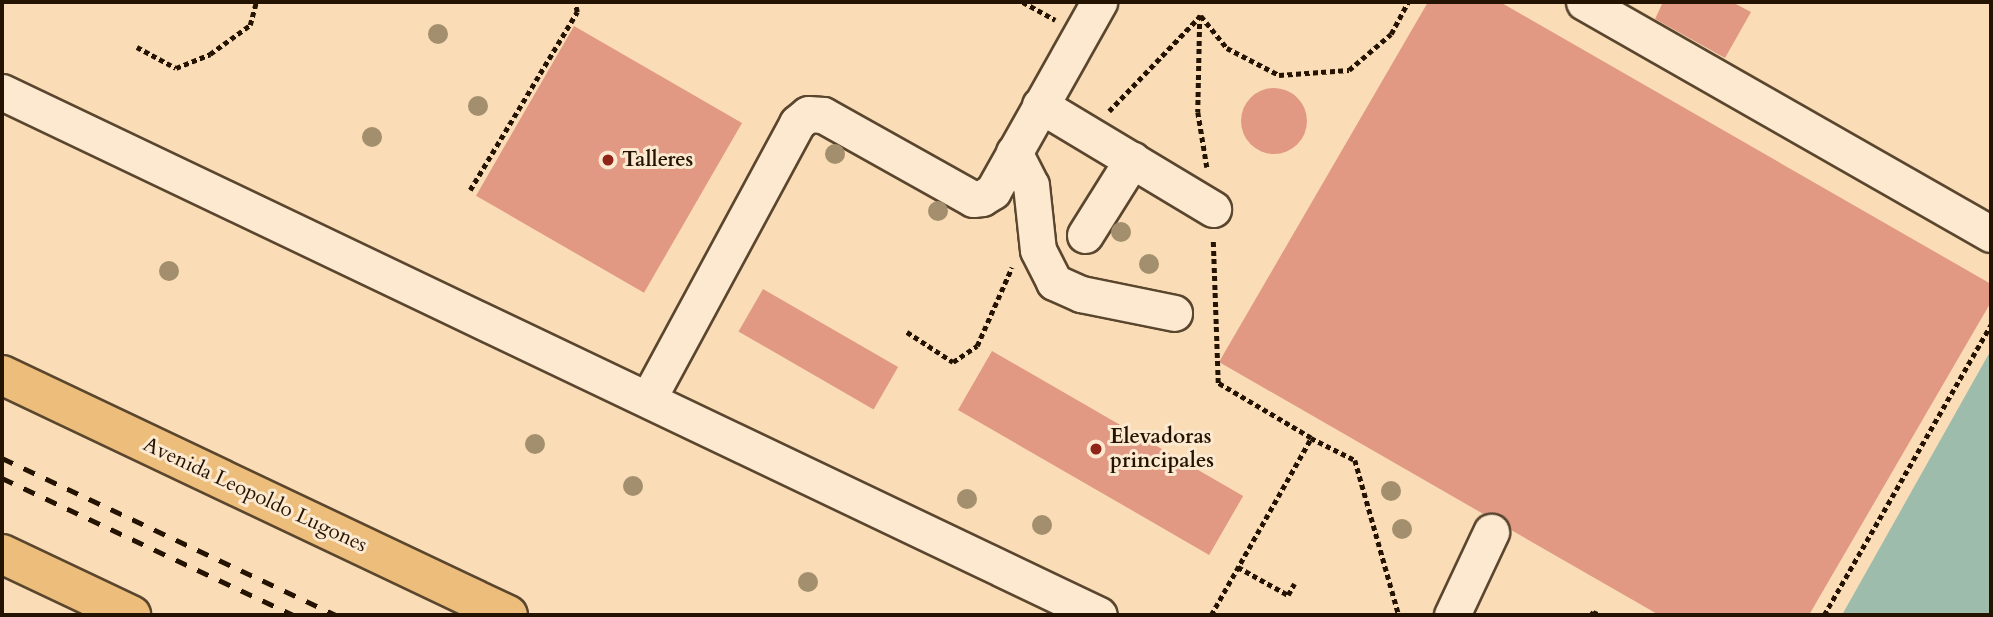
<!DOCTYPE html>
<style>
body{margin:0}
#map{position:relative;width:1993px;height:617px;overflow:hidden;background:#faddb6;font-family:Cardo,serif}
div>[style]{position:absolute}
.water>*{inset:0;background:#9ebcac}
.building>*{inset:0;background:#e19984;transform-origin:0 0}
.round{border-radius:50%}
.path>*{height:4.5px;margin-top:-2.25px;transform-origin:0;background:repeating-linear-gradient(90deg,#241301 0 5px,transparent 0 8.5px)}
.roads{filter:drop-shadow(2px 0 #5a462e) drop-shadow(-2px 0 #5a462e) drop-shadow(0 2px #5a462e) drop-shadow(0 -2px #5a462e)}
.minor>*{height:35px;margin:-17.5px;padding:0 17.5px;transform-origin:17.5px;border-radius:17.5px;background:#fce9d0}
.highway>*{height:38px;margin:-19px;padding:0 19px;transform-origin:19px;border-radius:19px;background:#edbe7b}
.rail>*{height:5px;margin-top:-2.5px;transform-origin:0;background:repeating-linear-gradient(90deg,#241301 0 12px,transparent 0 24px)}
.trees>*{width:20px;height:20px;margin:-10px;border-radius:50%;background:#a38f6d}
.dots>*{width:19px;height:19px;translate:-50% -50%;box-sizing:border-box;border:4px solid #fce9d0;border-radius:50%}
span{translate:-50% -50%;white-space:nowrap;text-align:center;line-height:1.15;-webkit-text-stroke:6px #fce9d0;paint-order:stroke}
.poi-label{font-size:21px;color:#241301;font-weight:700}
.left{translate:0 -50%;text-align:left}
.street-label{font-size:21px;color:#241301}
.frame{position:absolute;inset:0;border:4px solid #241301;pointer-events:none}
</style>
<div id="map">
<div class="water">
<i style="clip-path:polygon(1991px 350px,1991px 615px,1842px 615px)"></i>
</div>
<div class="building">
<i style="clip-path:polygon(1428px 2px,1500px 2px,1991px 284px,1991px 302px,1809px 615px,1659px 615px,1219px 362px)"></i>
<i style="clip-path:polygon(1663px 2px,1732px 2px,1751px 12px,1725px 58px,1655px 19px)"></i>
<i style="left:574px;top:26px;width:194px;height:196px;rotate:30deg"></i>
<i class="round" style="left:1241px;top:88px;width:66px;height:66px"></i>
<i style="left:763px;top:289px;width:156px;height:49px;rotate:30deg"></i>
<i style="left:992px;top:351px;width:290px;height:68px;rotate:30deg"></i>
</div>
<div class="path">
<i style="left:1023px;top:2px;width:37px;rotate:29deg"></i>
<i style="left:1200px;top:15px;width:97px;rotate:91.2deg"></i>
<i style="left:1198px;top:112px;width:56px;rotate:80.7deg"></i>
<i style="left:1201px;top:16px;width:41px;rotate:50.9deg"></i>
<i style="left:1227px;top:48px;width:59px;rotate:27.4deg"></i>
<i style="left:1279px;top:75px;width:70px;rotate:-4.1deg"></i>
<i style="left:1349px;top:70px;width:55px;rotate:-40.6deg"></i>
<i style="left:1391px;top:34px;width:36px;rotate:-62deg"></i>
<i style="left:137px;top:47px;width:44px;rotate:28.3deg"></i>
<i style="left:176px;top:68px;width:37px;rotate:-22deg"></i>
<i style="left:210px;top:54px;width:49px;rotate:-35.9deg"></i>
<i style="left:250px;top:25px;width:24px;rotate:-75deg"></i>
<i style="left:1109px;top:111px;width:132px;rotate:-46.2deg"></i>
<i style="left:470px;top:190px;width:208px;rotate:-59deg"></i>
<i style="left:577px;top:12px;width:10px;rotate:-101deg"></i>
<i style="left:907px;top:332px;width:55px;rotate:33.1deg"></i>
<i style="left:953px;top:362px;width:29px;rotate:-34deg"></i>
<i style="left:977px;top:346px;width:86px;rotate:-66.1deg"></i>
<i style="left:1311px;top:438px;width:49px;rotate:26.6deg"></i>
<i style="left:1355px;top:460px;width:161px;rotate:74.2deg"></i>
<i style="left:1238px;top:567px;width:57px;rotate:29.2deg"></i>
<i style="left:1288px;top:595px;width:13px;rotate:-61deg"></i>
<i style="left:1211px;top:615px;width:203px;rotate:-60.5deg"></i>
<i style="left:1311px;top:438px;width:108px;rotate:-149.4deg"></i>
<i style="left:1218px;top:383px;width:144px;rotate:-92deg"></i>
<i style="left:1591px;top:615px;width:4px;rotate:-56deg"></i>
<i style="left:1593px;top:612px;width:8px;rotate:23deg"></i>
<i style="left:1824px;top:615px;width:335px;rotate:-60.1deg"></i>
</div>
<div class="roads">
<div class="minor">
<i style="left:1584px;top:2px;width:468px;rotate:29.7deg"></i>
<i style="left:2px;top:92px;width:1215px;rotate:25.49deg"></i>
<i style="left:1040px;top:105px;width:202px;rotate:31deg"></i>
<i style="left:1014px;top:152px;width:37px;rotate:63deg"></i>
<i style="left:1031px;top:185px;width:65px;rotate:83.9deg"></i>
<i style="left:1038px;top:250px;width:36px;rotate:63deg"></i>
<i style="left:1054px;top:282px;width:30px;rotate:24deg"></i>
<i style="left:1081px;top:294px;width:95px;rotate:11.5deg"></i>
<i style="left:1085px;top:235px;width:89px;rotate:-57.9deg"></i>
<i style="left:648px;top:399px;width:314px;rotate:-61.6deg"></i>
<i style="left:797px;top:123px;width:14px;rotate:-39deg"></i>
<i style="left:808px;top:114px;width:15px;rotate:4deg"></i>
<i style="left:823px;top:115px;width:172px;rotate:29.2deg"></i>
<i style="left:973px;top:199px;width:9px;rotate:-6deg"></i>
<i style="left:982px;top:198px;width:13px;rotate:-32deg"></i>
<i style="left:993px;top:191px;width:217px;rotate:-60.7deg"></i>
<i style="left:1452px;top:615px;width:92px;rotate:-64.8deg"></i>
</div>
<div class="highway">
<i style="left:2px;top:375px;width:560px;rotate:25.38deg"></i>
<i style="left:2px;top:554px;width:143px;rotate:25.3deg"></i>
</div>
</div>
<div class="rail">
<i style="left:2px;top:458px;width:369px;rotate:25.2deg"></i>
<i style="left:2px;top:478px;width:322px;rotate:25.2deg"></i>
</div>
<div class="trees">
<i style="left:438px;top:34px"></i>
<i style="left:478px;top:106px"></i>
<i style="left:372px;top:137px"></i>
<i style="left:835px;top:154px"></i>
<i style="left:938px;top:211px"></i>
<i style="left:1121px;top:232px"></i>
<i style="left:1149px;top:264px"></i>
<i style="left:169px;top:271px"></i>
<i style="left:535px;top:444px"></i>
<i style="left:633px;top:486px"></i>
<i style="left:1391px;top:491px"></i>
<i style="left:967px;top:499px"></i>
<i style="left:1042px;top:525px"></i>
<i style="left:1402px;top:529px"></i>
<i style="left:808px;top:582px"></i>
</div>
<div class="dots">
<i style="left:608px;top:160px;background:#8f2418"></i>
<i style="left:1096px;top:449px;background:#8f2418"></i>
</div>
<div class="poi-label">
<span class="left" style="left:622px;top:160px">Talleres</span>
<span class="left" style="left:1110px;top:449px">Elevadoras<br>principales</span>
</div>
<div class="street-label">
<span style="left:255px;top:495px;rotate:25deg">Avenida Leopoldo Lugones</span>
</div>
<div class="frame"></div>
</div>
